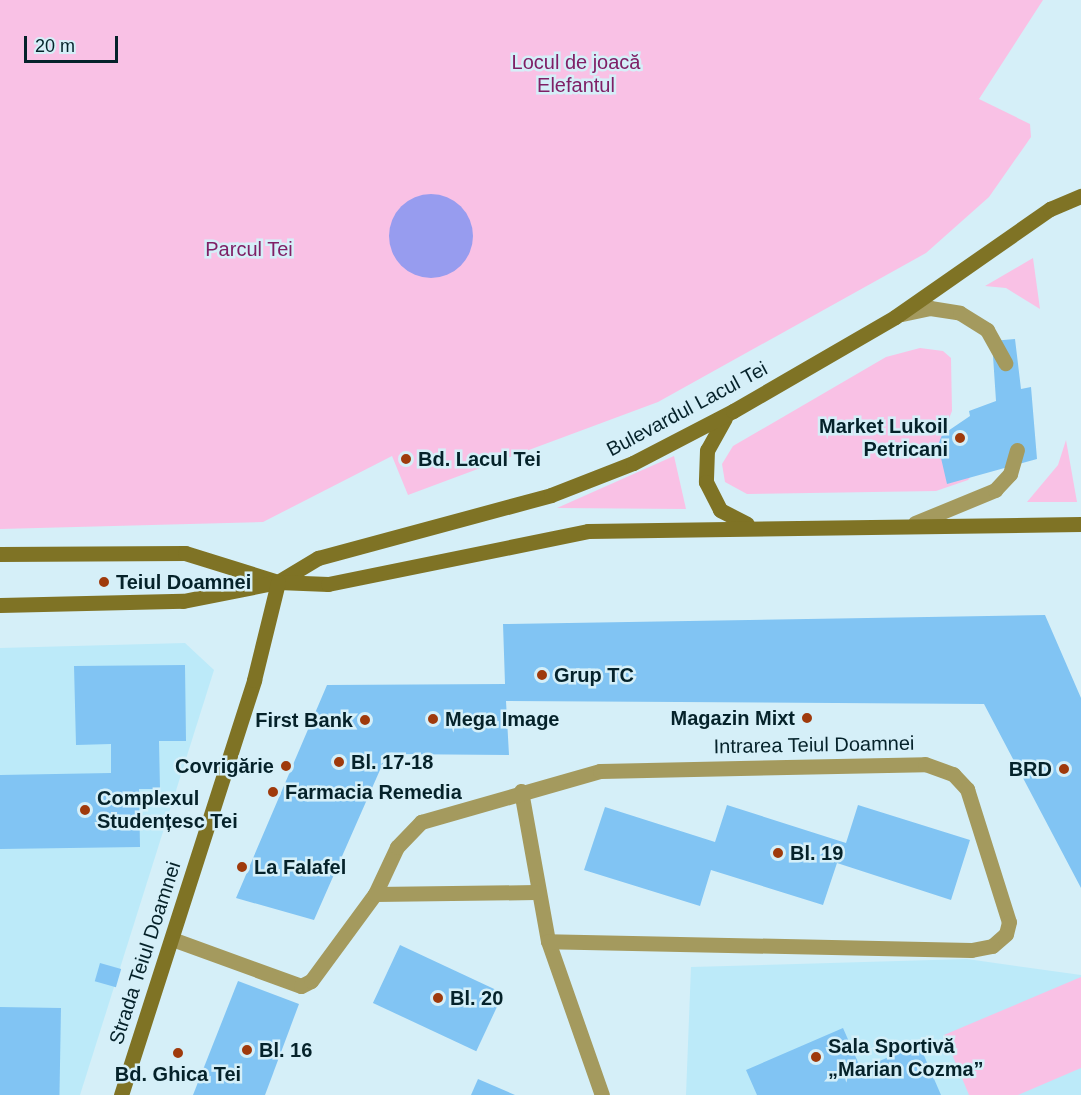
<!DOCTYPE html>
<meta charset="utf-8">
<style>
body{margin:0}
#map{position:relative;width:1081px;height:1095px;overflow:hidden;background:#d5eff8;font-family:Helvetica,sans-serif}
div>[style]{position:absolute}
.built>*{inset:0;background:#bceaf9}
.green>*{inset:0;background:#f9c1e5}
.water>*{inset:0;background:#979cef}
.round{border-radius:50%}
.building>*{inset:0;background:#81c4f3;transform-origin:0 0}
.lane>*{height:15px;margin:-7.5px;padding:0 7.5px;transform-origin:7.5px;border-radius:7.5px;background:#a49a5e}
.street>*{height:15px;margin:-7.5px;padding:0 7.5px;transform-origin:7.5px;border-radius:7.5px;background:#a49a5e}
.secondary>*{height:15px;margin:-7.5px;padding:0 7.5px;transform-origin:7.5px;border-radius:7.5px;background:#7f7325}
.dots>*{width:16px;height:16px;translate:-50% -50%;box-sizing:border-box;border:3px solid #d5eff8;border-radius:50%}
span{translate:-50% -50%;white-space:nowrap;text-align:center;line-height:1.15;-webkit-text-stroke:5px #d5eff8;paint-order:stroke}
.park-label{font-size:20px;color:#7f2066}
.street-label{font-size:20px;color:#05222a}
.poi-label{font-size:20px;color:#05222a;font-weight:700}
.right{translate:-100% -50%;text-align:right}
.left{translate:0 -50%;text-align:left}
.scale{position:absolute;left:24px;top:36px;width:94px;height:27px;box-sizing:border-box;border:3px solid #05222a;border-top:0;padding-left:8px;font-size:18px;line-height:21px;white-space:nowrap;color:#05222a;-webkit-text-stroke:4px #d5eff8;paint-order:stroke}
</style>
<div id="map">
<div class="built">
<i style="clip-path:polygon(185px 643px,214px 670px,80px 1095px,0 1095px,0 648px)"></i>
<i style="clip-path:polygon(967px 959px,1081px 975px,1081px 1095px,686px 1095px,691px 967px)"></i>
</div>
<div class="green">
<i style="clip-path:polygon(0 0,1043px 0,979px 99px,1030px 124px,1031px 137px,989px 197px,926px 253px,658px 402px,408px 495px,392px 456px,263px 522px,0 529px)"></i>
<i style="clip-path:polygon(1033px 258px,1040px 309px,1006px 288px,985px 286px)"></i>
<i style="clip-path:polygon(920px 348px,943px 351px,951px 358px,952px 411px,938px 446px,944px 465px,972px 475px,968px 480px,936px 491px,747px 494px,725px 482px,722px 464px,733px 446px,886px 357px)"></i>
<i style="clip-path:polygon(1066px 440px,1077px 502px,1027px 502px,1058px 465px)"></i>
<i style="clip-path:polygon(674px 456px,686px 509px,557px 508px)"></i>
<i style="clip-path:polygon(1081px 977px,1081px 1068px,1018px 1095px,969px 1095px,944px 1035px)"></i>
</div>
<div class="water">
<i class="round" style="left:389px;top:194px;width:84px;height:84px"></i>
</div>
<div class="building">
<i style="clip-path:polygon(1015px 339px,1021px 389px,1031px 387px,1037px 459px,947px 484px,938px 445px,942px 435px,970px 416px,969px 411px,996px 401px,992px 341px)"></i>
<i style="clip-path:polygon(1045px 615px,1081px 698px,1081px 888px,984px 704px,506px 701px,509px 755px,387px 754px,314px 920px,236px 898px,327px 685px,505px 684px,503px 624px)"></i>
<i style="clip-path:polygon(185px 665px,186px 741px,159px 741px,160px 789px,139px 789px,140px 847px,0 849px,0 775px,111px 773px,111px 744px,76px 745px,74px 666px)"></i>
<i style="clip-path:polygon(727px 805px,846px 843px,858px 805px,970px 840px,951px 900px,837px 863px,823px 905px,711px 870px,700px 906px,584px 870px,605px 807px,715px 842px)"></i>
<i style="left:400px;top:945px;width:114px;height:64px;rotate:25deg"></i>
<i style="left:100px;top:963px;width:22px;height:19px;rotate:16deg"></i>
<i style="clip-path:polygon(238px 981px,299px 1004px,265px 1095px,193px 1095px)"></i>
<i style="left:0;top:1007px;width:61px;height:88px;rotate:1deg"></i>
<i style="clip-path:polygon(843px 1028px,861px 1069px,919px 1044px,941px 1095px,757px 1095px,746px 1070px)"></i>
<i style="clip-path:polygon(478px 1079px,515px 1095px,471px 1095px)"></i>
</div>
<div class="lane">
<i style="left:902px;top:314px;width:29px;rotate:-12deg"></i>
<i style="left:930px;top:308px;width:30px;rotate:9deg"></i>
<i style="left:960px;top:313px;width:32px;rotate:32deg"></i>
<i style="left:987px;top:330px;width:38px;rotate:61deg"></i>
<i style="left:915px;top:523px;width:87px;rotate:-22.4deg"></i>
<i style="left:995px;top:490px;width:22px;rotate:-47deg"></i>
<i style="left:1010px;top:474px;width:25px;rotate:-74deg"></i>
</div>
<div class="street">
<i style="left:521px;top:791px;width:152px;rotate:79.8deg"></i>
<i style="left:548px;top:941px;width:163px;rotate:70.7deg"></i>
<i style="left:375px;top:894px;width:52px;rotate:-64.9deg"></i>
<i style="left:397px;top:847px;width:35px;rotate:-46deg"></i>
<i style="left:421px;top:822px;width:186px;rotate:-15.9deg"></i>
<i style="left:600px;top:771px;width:325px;rotate:-1.2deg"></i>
<i style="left:925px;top:764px;width:30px;rotate:20deg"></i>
<i style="left:953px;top:774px;width:21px;rotate:47deg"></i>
<i style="left:967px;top:789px;width:139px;rotate:72.5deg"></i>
<i style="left:1009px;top:922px;width:12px;rotate:104deg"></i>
<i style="left:1006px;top:934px;width:18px;rotate:139deg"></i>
<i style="left:992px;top:946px;width:21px;rotate:169deg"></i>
<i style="left:971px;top:950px;width:423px;rotate:-178.8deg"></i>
<i style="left:172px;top:939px;width:137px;rotate:20deg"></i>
<i style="left:301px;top:986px;width:11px;rotate:-27deg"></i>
<i style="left:311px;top:981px;width:108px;rotate:-53.7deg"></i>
<i style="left:375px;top:894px;width:160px;rotate:-0.7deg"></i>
</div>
<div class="secondary">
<i style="left:725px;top:418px;width:37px;rotate:119deg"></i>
<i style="left:707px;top:450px;width:32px;rotate:92deg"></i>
<i style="left:706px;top:482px;width:31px;rotate:63deg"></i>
<i style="left:720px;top:510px;width:30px;rotate:27deg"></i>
<i style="left:0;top:554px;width:185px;rotate:-0.3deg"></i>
<i style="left:185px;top:553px;width:97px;rotate:17.3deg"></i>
<i style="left:278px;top:582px;width:47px;rotate:-31deg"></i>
<i style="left:318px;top:558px;width:241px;rotate:-15.1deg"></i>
<i style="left:551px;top:495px;width:88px;rotate:-21.3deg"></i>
<i style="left:633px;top:463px;width:113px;rotate:-27.5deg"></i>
<i style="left:733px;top:411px;width:187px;rotate:-30.1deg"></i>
<i style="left:895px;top:317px;width:189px;rotate:-34.9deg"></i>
<i style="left:1050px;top:209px;width:34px;rotate:-23deg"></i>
<i style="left:0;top:605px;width:183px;rotate:-1.3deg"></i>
<i style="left:183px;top:601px;width:97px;rotate:-11.3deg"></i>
<i style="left:278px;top:582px;width:50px;rotate:2.3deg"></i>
<i style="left:328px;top:584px;width:265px;rotate:-11.5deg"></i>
<i style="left:588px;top:531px;width:493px;rotate:-0.8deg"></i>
<i style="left:121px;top:1095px;width:436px;rotate:-72.2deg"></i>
<i style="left:254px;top:680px;width:101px;rotate:-76.2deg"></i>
</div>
<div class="dots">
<i style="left:960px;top:438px;background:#9f3a0c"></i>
<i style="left:406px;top:459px;background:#9f3a0c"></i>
<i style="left:104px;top:582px;background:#9f3a0c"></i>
<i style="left:542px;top:675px;background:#9f3a0c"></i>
<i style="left:807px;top:718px;background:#9f3a0c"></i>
<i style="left:433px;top:719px;background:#9f3a0c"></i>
<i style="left:365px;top:720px;background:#9f3a0c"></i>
<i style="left:339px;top:762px;background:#9f3a0c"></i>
<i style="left:286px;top:766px;background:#9f3a0c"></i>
<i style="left:1064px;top:769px;background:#9f3a0c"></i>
<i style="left:273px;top:792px;background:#9f3a0c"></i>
<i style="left:85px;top:810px;background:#9f3a0c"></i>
<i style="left:778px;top:853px;background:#9f3a0c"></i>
<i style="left:242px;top:867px;background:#9f3a0c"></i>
<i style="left:438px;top:998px;background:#9f3a0c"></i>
<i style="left:247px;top:1050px;background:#9f3a0c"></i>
<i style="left:178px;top:1053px;background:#9f3a0c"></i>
<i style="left:816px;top:1057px;background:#9f3a0c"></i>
</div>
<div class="park-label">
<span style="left:576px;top:74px">Locul de joacă<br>Elefantul</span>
<span style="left:249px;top:249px">Parcul Tei</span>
</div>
<div class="street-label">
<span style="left:687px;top:409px;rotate:-28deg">Bulevardul Lacul Tei</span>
<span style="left:814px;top:745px;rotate:-1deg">Intrarea Teiul Doamnei</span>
<span style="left:145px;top:953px;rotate:-72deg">Strada Teiul Doamnei</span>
</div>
<div class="poi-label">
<span class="right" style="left:948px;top:438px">Market Lukoil<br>Petricani</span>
<span class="left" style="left:418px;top:459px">Bd. Lacul Tei</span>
<span class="left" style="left:116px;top:582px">Teiul Doamnei</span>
<span class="left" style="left:554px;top:675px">Grup TC</span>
<span class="right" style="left:795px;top:718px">Magazin Mixt</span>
<span class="left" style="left:445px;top:719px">Mega Image</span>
<span class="right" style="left:353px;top:720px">First Bank</span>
<span class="left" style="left:351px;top:762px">Bl. 17-18</span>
<span class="right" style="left:274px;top:766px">Covrigărie</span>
<span class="right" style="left:1052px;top:769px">BRD</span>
<span class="left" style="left:285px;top:792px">Farmacia Remedia</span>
<span class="left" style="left:97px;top:810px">Complexul<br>Studențesc Tei</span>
<span class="left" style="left:790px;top:853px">Bl. 19</span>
<span class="left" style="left:254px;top:867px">La Falafel</span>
<span class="left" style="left:450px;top:998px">Bl. 20</span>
<span class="left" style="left:828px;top:1058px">Sala Sportivă<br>„Marian Cozma”</span>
<span class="left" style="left:259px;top:1050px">Bl. 16</span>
<span style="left:178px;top:1074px">Bd. Ghica Tei</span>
</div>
<div class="scale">20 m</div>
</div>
